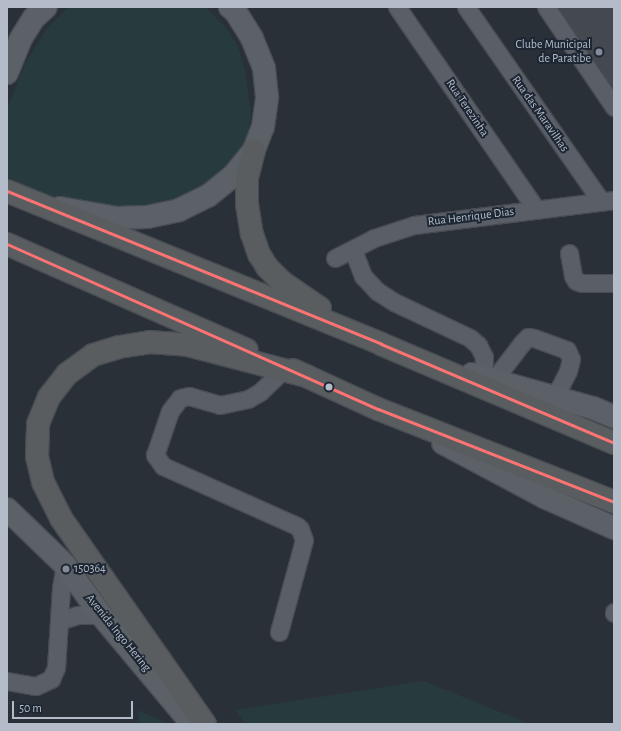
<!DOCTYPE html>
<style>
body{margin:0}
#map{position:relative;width:621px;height:731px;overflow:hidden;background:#2a3038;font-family:"Alegreya Sans",sans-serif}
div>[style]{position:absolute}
.green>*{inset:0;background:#273a3e}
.building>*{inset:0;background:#444950}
.roads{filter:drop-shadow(1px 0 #484c53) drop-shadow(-1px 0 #484c53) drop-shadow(0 1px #484c53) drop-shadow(0 -1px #484c53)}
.minor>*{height:17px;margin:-8.5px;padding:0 8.5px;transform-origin:8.5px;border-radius:8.5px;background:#5a5e66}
.major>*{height:22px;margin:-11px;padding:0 11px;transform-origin:11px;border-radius:11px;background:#5c6168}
.highway>*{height:22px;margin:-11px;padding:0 11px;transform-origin:11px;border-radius:11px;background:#5a5d60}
.bus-1>*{height:3px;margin:-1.5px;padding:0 1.5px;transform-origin:1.5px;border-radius:1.5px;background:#ff7373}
.dots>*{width:11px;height:11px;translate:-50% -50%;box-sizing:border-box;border:2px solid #1d2633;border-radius:50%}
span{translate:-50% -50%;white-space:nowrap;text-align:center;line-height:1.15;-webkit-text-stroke:4px #1d2633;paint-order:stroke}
.poi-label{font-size:12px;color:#b4bcc9}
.right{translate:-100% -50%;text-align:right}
.left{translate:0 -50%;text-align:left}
.street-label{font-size:12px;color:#b4bcc9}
.frame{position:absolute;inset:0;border:8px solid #b4bcc9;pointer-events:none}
.scale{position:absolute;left:12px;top:701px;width:121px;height:18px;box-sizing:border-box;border:2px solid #b4bcc9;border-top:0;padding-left:5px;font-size:12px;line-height:14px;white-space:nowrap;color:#b4bcc9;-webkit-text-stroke:3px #1d2633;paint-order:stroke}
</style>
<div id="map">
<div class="green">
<i style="clip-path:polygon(69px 7px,205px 7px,226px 28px,238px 46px,246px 76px,251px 117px,245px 144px,233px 165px,202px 186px,172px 202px,146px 212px,75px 203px,42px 193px,7px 177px,7px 109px,26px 62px,48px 27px)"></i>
<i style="clip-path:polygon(424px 681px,530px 724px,246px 724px,235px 710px)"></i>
<i style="clip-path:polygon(137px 710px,164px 722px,165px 724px,140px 724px)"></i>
</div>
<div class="building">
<i style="clip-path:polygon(554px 7px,614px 7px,614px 96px)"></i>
</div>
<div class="roads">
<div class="minor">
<i style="left:397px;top:7px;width:245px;rotate:55.5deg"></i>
<i style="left:466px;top:7px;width:235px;rotate:55.2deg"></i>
<i style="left:546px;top:7px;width:121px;rotate:55.8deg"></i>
<i style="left:353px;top:250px;width:28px;rotate:69deg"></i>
<i style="left:363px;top:276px;width:21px;rotate:47deg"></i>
<i style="left:377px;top:291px;width:20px;rotate:33deg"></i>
<i style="left:394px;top:302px;width:84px;rotate:25.3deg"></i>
<i style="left:470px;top:338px;width:11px;rotate:41deg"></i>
<i style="left:478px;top:345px;width:13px;rotate:63deg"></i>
<i style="left:484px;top:357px;width:21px;rotate:93deg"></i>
<i style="left:569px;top:253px;width:23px;rotate:80deg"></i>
<i style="left:573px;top:276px;width:6px;rotate:59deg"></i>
<i style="left:576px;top:281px;width:6px;rotate:18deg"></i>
<i style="left:582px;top:283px;width:32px"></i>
<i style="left:335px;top:258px;width:44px;rotate:-27.1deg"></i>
<i style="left:374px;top:238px;width:42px;rotate:-18deg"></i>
<i style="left:414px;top:225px;width:202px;rotate:-7.1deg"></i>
<i style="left:493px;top:381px;width:48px;rotate:-52.7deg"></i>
<i style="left:522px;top:343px;width:8px;rotate:-45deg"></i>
<i style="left:528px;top:337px;width:6px;rotate:9deg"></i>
<i style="left:534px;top:338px;width:35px;rotate:20deg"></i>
<i style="left:567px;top:350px;width:10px;rotate:66deg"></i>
<i style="left:571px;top:359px;width:12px;rotate:104deg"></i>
<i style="left:568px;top:371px;width:30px;rotate:117deg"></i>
<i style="left:614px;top:612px;width:1px;rotate:90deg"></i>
<i style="left:59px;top:621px;width:20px;rotate:-18deg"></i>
<i style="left:78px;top:615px;width:23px"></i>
<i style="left:279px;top:632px;width:95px;rotate:-74.8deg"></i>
<i style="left:304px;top:540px;width:12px;rotate:-110deg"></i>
<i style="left:300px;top:529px;width:4px;rotate:-135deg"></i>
<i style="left:297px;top:526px;width:147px;rotate:-155.9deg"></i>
<i style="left:163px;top:466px;width:14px;rotate:-126deg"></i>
<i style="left:155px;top:455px;width:46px;rotate:-71.2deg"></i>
<i style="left:170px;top:411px;width:16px;rotate:-52deg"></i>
<i style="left:180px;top:398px;width:9px;rotate:-13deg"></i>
<i style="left:189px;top:396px;width:32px;rotate:16deg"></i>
<i style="left:220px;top:405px;width:29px;rotate:-12deg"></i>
<i style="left:248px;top:399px;width:14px;rotate:-30deg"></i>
<i style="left:260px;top:392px;width:32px;rotate:-44deg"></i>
<i style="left:7px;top:681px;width:29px;rotate:10deg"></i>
<i style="left:36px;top:686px;width:17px;rotate:-25deg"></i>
<i style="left:51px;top:679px;width:12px;rotate:-66deg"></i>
<i style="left:56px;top:668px;width:80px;rotate:-86.4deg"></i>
<i style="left:61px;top:588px;width:23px;rotate:-80deg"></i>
</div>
<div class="major">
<i style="left:7px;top:73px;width:35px;rotate:-68deg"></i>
<i style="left:20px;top:40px;width:26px;rotate:-58deg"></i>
<i style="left:34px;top:18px;width:16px;rotate:-43deg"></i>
<i style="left:60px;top:208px;width:58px;rotate:10deg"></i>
<i style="left:117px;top:218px;width:30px;rotate:-2deg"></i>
<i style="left:147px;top:217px;width:33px;rotate:-12deg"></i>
<i style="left:179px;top:210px;width:32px;rotate:-26deg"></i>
<i style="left:208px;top:196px;width:33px;rotate:-39deg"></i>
<i style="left:234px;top:175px;width:32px;rotate:-51deg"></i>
<i style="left:254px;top:150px;width:25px;rotate:-69deg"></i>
<i style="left:263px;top:127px;width:30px;rotate:-82deg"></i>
<i style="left:267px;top:97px;width:29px;rotate:-96deg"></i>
<i style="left:264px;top:68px;width:32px;rotate:-112deg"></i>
<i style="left:252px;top:38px;width:31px;rotate:-122deg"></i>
<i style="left:236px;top:12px;width:8px;rotate:-140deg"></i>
<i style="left:472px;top:374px;width:126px;rotate:15.7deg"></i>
<i style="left:593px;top:408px;width:23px;rotate:23deg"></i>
<i style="left:443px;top:443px;width:115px;rotate:28.1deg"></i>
<i style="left:544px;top:497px;width:77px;rotate:23.9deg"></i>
<i style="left:7px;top:509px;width:81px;rotate:44deg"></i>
<i style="left:65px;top:565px;width:62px;rotate:54.2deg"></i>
<i style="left:101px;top:615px;width:142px;rotate:50.1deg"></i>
</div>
<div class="highway">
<i style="left:254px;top:150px;width:30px;rotate:104deg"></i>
<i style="left:247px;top:179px;width:25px;rotate:90deg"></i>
<i style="left:247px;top:204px;width:30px;rotate:81deg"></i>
<i style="left:252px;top:234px;width:21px;rotate:71deg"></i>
<i style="left:259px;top:254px;width:15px;rotate:58deg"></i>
<i style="left:267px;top:267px;width:21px;rotate:45deg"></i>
<i style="left:282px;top:282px;width:46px;rotate:34.4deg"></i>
<i style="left:7px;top:191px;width:404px;rotate:22.2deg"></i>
<i style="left:381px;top:344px;width:253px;rotate:23deg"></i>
<i style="left:7px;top:244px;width:262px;rotate:23.8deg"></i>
<i style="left:293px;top:370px;width:94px;rotate:24.6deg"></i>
<i style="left:378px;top:409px;width:254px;rotate:21.5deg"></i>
<i style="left:205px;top:724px;width:251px;rotate:-125deg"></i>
<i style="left:61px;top:518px;width:40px;rotate:-116.6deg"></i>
<i style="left:43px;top:482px;width:26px;rotate:-103deg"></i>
<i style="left:37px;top:457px;width:33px;rotate:-88deg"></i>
<i style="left:38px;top:424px;width:29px;rotate:-68deg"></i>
<i style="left:49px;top:397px;width:29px;rotate:-52deg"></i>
<i style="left:67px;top:374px;width:32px;rotate:-36deg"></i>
<i style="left:93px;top:355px;width:27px;rotate:-17deg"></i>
<i style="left:119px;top:347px;width:30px;rotate:-9deg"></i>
<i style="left:149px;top:342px;width:39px;rotate:4deg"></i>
<i style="left:188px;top:345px;width:122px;rotate:14.7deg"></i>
</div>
</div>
<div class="bus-1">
<i style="left:7px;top:191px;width:404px;rotate:22.2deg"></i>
<i style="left:381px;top:344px;width:253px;rotate:23deg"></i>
<i style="left:7px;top:244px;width:406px;rotate:24deg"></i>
<i style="left:378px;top:409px;width:254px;rotate:21.5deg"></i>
</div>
<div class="dots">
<i style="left:599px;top:52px;background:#848b96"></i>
<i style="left:329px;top:387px;background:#b4bcc9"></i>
<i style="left:66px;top:569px;background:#848b96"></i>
</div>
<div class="poi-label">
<span class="right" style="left:591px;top:52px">Clube Municipal<br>de Paratibe</span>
<span class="left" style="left:74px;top:569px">150364</span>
</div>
<div class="street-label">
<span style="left:467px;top:108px;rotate:56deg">Rua Terezinha</span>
<span style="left:540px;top:114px;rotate:55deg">Rua das Maravilhas</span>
<span style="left:471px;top:217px;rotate:-7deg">Rua Henrique Dias</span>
<span style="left:118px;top:633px;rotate:51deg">Avenida Ingo Hering</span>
</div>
<div class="frame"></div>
<div class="scale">50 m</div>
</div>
